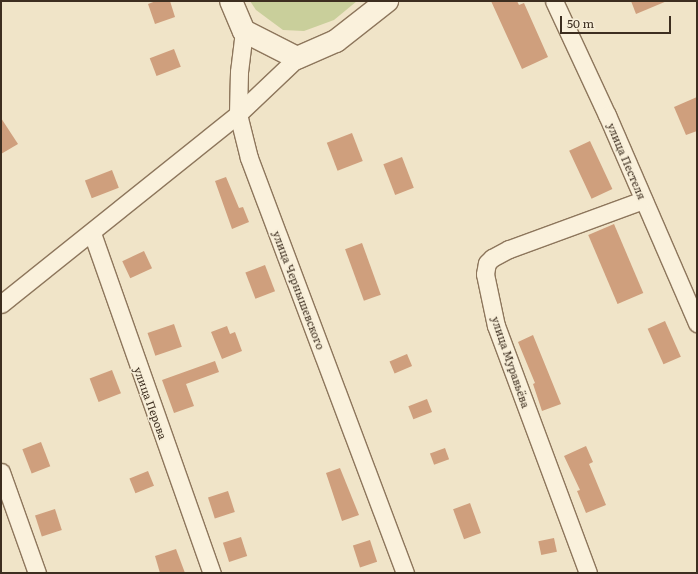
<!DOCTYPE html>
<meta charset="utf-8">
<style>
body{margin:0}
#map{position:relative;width:698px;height:574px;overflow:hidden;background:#f0e4c8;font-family:Literata,serif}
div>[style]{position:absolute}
.green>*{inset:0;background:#c9cf9b}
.building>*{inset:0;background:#cf9f7d;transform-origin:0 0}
.roads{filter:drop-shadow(1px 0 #8d765c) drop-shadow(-1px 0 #8d765c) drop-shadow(0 1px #8d765c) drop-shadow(0 -1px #8d765c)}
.street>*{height:17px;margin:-8.5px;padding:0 8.5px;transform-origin:8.5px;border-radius:8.5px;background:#faf1dc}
.secondary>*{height:22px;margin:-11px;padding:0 11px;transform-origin:11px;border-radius:11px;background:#faf1dc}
span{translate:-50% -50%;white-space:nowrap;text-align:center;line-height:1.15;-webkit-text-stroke:3px #f7eed8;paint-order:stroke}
.street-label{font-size:11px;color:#3d2e20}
.frame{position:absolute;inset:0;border:2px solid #3d2e20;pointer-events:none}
.scale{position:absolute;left:560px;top:16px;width:111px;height:18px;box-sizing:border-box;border:2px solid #3d2e20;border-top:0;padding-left:5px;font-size:12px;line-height:14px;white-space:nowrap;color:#3d2e20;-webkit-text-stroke:3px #f7eed8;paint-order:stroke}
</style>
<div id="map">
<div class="green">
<i style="clip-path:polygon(250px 1px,357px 1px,334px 20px,304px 31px,283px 30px,256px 10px)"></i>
</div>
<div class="building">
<i style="clip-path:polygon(156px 1px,170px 1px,175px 17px,155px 24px,148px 4px)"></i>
<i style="clip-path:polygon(491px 1px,517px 1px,519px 5px,524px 3px,548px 57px,522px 69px)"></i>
<i style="clip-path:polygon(631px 1px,667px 1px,636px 14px)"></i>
<i style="left:174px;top:49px;width:19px;height:26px;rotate:69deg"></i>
<i style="clip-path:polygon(697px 97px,697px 131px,686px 135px,674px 107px)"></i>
<i style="clip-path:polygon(1px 118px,18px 144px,1px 154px)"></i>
<i style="left:352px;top:133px;width:30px;height:27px;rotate:69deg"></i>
<i style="left:590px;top:141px;width:53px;height:23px;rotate:65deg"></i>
<i style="left:402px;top:157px;width:33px;height:20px;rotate:69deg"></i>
<i style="left:112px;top:170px;width:19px;height:29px;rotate:69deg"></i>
<i style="clip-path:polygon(226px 177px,239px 208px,243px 207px,249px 222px,232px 229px,215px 181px)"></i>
<i style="left:614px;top:224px;width:75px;height:28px;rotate:67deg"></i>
<i style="left:362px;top:243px;width:55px;height:18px;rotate:70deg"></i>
<i style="left:144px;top:251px;width:19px;height:24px;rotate:65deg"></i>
<i style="left:265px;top:265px;width:28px;height:21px;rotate:69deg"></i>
<i style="left:665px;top:321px;width:39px;height:19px;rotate:66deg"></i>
<i style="left:174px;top:324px;width:24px;height:28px;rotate:71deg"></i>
<i style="clip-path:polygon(227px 326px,230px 334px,235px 332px,242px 351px,222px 359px,211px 332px)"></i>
<i style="clip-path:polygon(533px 335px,561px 404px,542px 411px,533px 384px,535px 383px,518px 342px)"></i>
<i style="left:407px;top:354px;width:13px;height:19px;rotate:67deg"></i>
<i style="clip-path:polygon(215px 361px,219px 372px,186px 384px,194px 406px,174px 413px,162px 380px)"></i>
<i style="left:112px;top:370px;width:25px;height:24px;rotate:69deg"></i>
<i style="left:427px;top:399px;width:14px;height:20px;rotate:69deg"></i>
<i style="left:41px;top:442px;width:26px;height:20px;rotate:69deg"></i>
<i style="clip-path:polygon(586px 446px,593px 462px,589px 464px,606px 505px,586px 513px,577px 491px,580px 490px,564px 456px)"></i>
<i style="left:445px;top:448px;width:12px;height:16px;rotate:70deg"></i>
<i style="clip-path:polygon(340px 468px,359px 515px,342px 521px,326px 473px)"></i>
<i style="left:148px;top:471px;width:16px;height:20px;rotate:68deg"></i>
<i style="left:228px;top:491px;width:22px;height:21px;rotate:72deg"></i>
<i style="left:470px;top:503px;width:32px;height:18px;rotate:70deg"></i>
<i style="left:55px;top:509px;width:22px;height:21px;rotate:72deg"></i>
<i style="left:241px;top:537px;width:20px;height:19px;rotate:72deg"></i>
<i style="left:554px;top:538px;width:14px;height:16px;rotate:78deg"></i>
<i style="left:370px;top:540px;width:23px;height:18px;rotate:72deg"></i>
<i style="clip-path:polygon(176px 549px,185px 573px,160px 573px,155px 556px)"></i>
</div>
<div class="roads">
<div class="street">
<i style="left:554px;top:1px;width:126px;rotate:65.1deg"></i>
<i style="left:607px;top:115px;width:227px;rotate:66.6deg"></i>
<i style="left:244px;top:31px;width:41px;rotate:97deg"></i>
<i style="left:239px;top:72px;width:42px;rotate:91.4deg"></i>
<i style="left:238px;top:114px;width:45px;rotate:76deg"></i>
<i style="left:249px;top:158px;width:443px;rotate:69.4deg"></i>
<i style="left:92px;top:233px;width:361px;rotate:70.6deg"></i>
<i style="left:1px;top:304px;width:304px;rotate:-38.7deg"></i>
<i style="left:238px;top:114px;width:81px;rotate:-43.5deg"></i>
<i style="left:1px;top:472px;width:107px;rotate:70.4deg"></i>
<i style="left:588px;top:573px;width:264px;rotate:-110.4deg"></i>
<i style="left:496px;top:326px;width:53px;rotate:-101.9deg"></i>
<i style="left:485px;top:274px;width:11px;rotate:-80deg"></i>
<i style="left:487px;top:263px;width:7px;rotate:-45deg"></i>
<i style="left:492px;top:258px;width:19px;rotate:-28deg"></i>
<i style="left:509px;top:249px;width:143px;rotate:-20.1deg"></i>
</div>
<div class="secondary">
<i style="left:231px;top:1px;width:33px;rotate:67deg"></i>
<i style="left:244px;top:31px;width:59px;rotate:27deg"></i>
<i style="left:297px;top:58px;width:43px;rotate:-23.6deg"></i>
<i style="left:336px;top:41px;width:65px;rotate:-38.1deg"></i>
</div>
</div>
<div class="street-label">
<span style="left:627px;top:161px;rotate:67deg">улица Пестеля</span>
<span style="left:299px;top:290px;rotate:69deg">улица Чернышевского</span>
<span style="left:511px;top:362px;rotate:71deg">улица Муравьёва</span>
<span style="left:151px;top:403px;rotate:70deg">улица Перова</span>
</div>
<div class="frame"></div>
<div class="scale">50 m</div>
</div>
